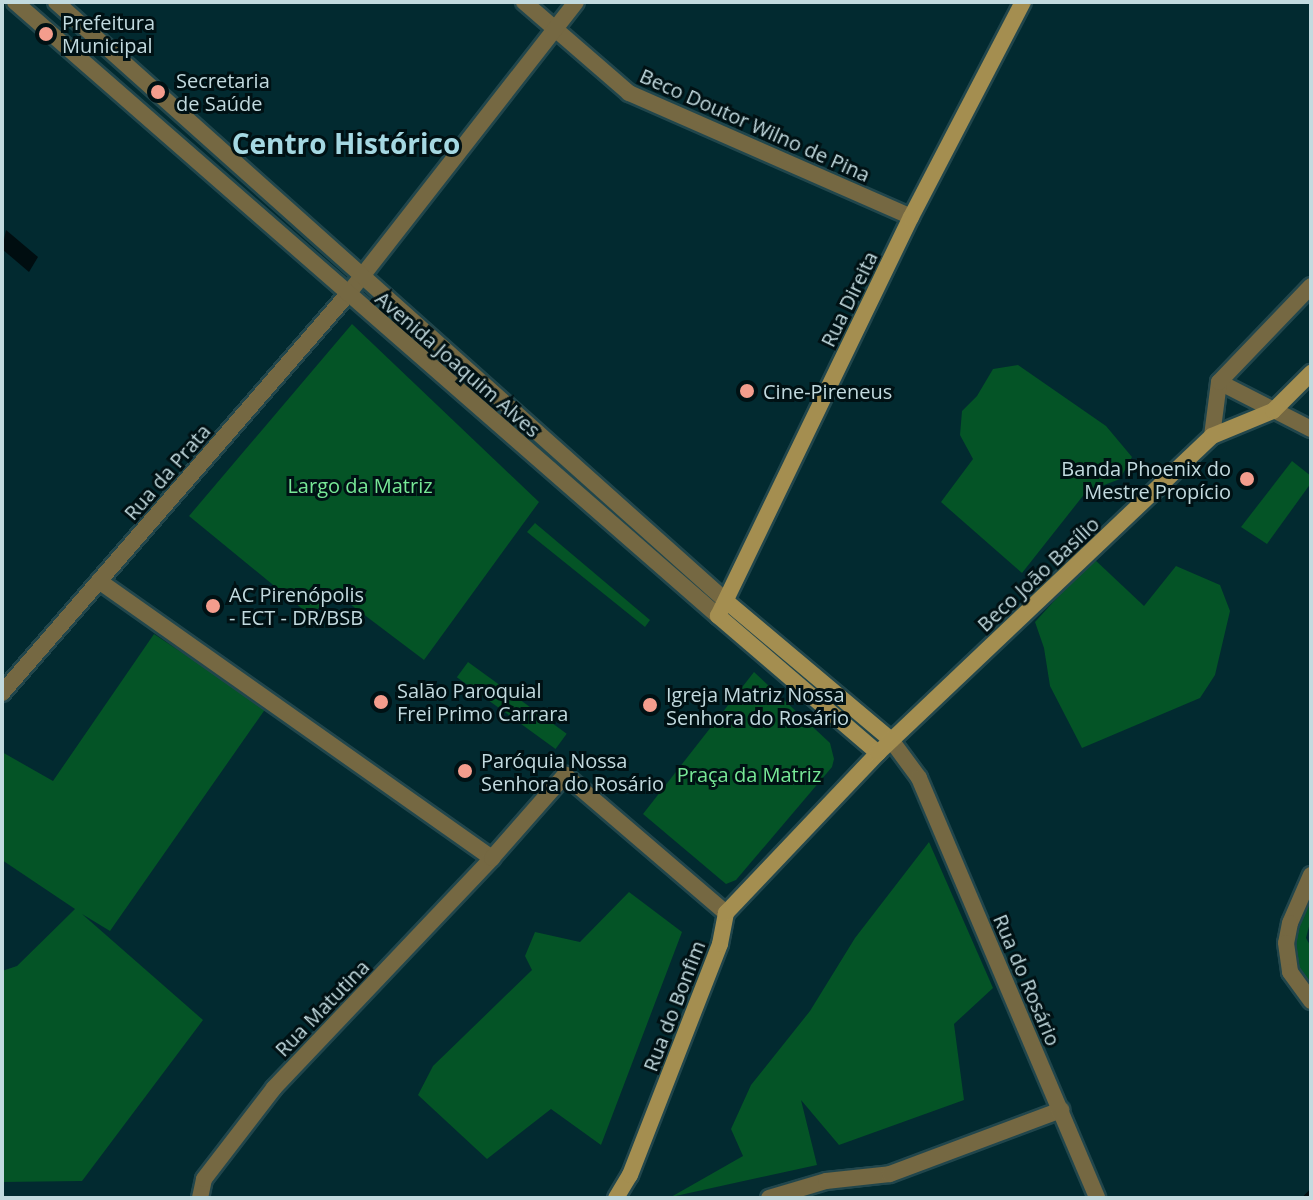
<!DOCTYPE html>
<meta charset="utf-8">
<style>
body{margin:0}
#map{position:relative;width:1313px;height:1200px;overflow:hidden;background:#022a30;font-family:"Open Sans",sans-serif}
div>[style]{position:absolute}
.green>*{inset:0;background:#045426;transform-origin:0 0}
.water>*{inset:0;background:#000d10}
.stream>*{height:8px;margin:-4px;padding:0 4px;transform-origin:4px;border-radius:4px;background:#000d10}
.roads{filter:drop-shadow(2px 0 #21464c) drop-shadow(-2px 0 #21464c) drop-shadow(0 2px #21464c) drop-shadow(0 -2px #21464c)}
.minor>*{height:16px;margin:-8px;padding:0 8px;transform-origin:8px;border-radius:8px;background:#756842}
.tertiary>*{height:16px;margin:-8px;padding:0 8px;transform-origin:8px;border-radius:8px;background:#756842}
.secondary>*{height:16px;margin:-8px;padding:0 8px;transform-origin:8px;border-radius:8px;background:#a48e50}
.dots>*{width:22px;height:22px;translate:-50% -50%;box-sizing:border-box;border:4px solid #001114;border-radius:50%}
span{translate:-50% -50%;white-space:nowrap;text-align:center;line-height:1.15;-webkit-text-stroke:6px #001114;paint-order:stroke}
.poi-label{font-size:20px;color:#c2dadf}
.left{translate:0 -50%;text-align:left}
.right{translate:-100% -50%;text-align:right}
.street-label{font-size:20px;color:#c2dadf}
.park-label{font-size:20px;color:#77e997}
.district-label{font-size:28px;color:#a5d8e2;font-weight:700}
.frame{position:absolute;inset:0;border:4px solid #c2dadf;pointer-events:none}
</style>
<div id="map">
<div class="green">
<i style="clip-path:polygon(352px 324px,539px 502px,424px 660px,334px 592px,311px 616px,189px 516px)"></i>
<i style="clip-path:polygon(1018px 365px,1106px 426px,1132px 457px,1120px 479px,1086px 492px,1022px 573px,941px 502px,973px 459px,960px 435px,962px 411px,977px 396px,993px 369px)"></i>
<i style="clip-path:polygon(1292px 461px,1311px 476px,1311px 483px,1267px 544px,1241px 527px)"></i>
<i style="clip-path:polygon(535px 523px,650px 620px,645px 627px,527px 532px)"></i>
<i style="clip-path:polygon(1093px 558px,1144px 606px,1176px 566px,1220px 585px,1230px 611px,1215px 675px,1200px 698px,1082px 748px,1050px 686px,1044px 648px,1035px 622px)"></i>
<i style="clip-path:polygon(154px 634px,266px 708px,110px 931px,82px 914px,203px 1020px,82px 1181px,2px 1182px,2px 971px,17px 966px,75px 909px,2px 860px,2px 752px,53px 781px)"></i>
<i style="left:468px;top:662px;width:122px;height:19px;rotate:36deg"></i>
<i style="clip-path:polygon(754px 672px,830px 743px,834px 759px,832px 767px,736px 880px,726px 884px,643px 814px)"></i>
<i style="clip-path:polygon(929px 842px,993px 988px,954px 1024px,964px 1100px,839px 1145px,801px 1100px,817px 1165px,671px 1197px,743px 1156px,731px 1129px,751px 1085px,810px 1011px,855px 938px)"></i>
<i style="clip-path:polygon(1311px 875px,1311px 919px,1306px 938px,1311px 947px,1311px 1003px,1286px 959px)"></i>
<i style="clip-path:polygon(629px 892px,682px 932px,601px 1145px,551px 1109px,487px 1159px,418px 1095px,433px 1066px,532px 970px,525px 956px,535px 932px,580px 942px)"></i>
</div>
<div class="water">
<i style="clip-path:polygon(6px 230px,38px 257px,29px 272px,2px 249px)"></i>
</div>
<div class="stream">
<i style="left:1307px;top:1198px;width:6px;rotate:-45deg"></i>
</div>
<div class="roads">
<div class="minor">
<i style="left:524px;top:2px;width:139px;rotate:40.9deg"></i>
<i style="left:629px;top:93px;width:308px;rotate:23.7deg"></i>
<i style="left:1219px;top:382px;width:103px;rotate:27.1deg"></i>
<i style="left:99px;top:581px;width:481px;rotate:35.2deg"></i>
<i style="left:2px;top:693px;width:528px;rotate:-49.07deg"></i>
<i style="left:348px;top:294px;width:370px;rotate:-52deg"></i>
<i style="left:1311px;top:875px;width:52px;rotate:113.6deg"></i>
<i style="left:1290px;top:923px;width:20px;rotate:101deg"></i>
<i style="left:1286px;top:943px;width:29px;rotate:82deg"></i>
<i style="left:1290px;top:972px;width:36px;rotate:54deg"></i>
<i style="left:200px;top:1198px;width:19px;rotate:-78deg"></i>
<i style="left:204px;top:1179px;width:115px;rotate:-52.4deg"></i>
<i style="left:274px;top:1088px;width:317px;rotate:-46.5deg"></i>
<i style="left:492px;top:858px;width:111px;rotate:-48.7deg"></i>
<i style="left:565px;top:775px;width:212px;rotate:40.6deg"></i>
<i style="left:769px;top:1198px;width:59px;rotate:-16.6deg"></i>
<i style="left:826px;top:1181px;width:64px;rotate:-6.2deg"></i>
<i style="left:890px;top:1174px;width:183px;rotate:-20.5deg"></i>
</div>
<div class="tertiary">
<i style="left:15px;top:2px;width:933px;rotate:41.13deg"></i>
<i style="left:56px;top:2px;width:899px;rotate:41.8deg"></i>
<i style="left:1212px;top:436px;width:54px;rotate:-82.6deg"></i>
<i style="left:1219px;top:382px;width:133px;rotate:-46.2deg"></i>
<i style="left:891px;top:740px;width:47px;rotate:53.6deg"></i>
<i style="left:919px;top:778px;width:456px;rotate:67deg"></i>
</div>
<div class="secondary">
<i style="left:726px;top:601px;width:216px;rotate:40.1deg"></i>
<i style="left:878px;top:753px;width:211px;rotate:-139.4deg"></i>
<i style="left:718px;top:616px;width:443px;rotate:-64.2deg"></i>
<i style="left:911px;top:217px;width:242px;rotate:-62.5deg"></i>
<i style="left:616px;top:1198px;width:27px;rotate:-59deg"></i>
<i style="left:630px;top:1175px;width:248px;rotate:-68.7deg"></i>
<i style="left:720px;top:944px;width:32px;rotate:-79deg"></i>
<i style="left:726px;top:913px;width:221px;rotate:-46.5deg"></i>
<i style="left:878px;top:753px;width:460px;rotate:-43.5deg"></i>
<i style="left:1212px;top:436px;width:66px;rotate:-22.3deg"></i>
<i style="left:1273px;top:411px;width:54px;rotate:-45deg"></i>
</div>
</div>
<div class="dots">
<i style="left:46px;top:34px;background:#f49d8d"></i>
<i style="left:158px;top:92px;background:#f49d8d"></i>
<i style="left:747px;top:391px;background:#f49d8d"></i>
<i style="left:1247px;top:479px;background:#f49d8d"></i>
<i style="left:213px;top:606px;background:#f49d8d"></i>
<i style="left:381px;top:702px;background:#f49d8d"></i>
<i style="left:650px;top:705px;background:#f49d8d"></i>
<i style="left:465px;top:771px;background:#f49d8d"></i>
</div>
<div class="poi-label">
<span class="left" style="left:62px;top:34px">Prefeitura<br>Municipal</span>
<span class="left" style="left:176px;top:92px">Secretaria<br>de Saúde</span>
<span class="left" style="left:763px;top:391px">Cine-Pireneus</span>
<span class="right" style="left:1231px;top:480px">Banda Phoenix do<br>Mestre Propício</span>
<span class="left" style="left:229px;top:606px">AC Pirenópolis<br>- ECT - DR/BSB</span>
<span class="left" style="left:397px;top:702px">Salão Paroquial<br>Frei Primo Carrara</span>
<span class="left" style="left:666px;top:706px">Igreja Matriz Nossa<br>Senhora do Rosário</span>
<span class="left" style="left:481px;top:772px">Paróquia Nossa<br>Senhora do Rosário</span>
</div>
<div class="street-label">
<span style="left:755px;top:125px;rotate:24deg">Beco Doutor Wilno de Pina</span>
<span style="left:849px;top:299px;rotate:-64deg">Rua Direita</span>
<span style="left:458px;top:364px;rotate:41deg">Avenida Joaquim Alves</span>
<span style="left:167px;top:472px;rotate:-49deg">Rua da Prata</span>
<span style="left:1038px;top:574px;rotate:-43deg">Beco João Basílio</span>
<span style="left:1027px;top:980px;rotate:67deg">Rua do Rosário</span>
<span style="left:674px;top:1006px;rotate:-69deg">Rua do Bonfim</span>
<span style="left:322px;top:1008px;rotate:-46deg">Rua Matutina</span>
</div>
<div class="park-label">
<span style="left:360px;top:485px">Largo da Matriz</span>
<span style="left:749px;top:774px">Praça da Matriz</span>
</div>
<div class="district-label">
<span style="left:346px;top:143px">Centro Histórico</span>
</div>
<div class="frame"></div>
</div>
